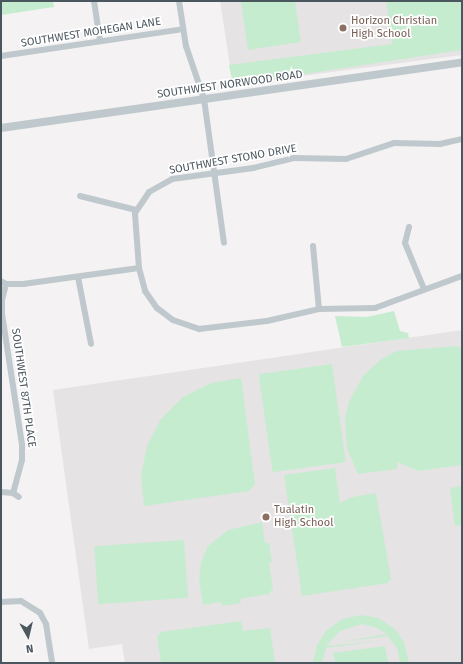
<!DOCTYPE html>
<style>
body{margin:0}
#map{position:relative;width:463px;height:664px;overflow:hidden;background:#f4f2f2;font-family:"Fira Sans",sans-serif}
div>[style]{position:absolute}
.education>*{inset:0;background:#e5e3e4}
.green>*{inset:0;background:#c6ecd0;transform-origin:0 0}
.minor>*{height:6px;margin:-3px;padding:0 3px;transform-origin:3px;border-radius:3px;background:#bfc8cd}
.tertiary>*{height:8px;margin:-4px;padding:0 4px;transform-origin:4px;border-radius:4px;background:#bfc8cd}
.dots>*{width:11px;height:11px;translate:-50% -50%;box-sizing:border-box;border:2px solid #fff;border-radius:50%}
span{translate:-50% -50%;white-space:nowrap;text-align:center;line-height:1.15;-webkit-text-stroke:3.5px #fff;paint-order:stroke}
.education-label{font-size:11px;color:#785e54}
.left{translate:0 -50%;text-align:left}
.street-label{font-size:11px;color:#4b575e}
.frame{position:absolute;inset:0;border:2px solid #4b575e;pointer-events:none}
.north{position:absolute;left:8px;top:616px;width:40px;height:40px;-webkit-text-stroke:3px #fff;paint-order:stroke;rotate:172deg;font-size:11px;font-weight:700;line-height:16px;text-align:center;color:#4b575e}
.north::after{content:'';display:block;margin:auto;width:14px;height:18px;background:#4b575e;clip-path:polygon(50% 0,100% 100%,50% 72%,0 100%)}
</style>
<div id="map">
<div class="education">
<i style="clip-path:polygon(220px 1px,462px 1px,462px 55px,233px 85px)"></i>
<i style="clip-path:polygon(462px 330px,462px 663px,125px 663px,122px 644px,89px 649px,53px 390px)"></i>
</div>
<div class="green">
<i style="clip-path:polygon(1px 1px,53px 1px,54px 7px,1px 15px)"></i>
<i style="clip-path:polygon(241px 1px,295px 1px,301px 42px,248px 50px)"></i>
<i style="clip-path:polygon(386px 1px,462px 1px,462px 50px,233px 85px,229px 65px,392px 44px)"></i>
<i style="clip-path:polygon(394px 311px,400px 331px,408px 333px,409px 338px,342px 347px,335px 316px,367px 317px)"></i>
<i style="clip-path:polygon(457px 346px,462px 348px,462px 465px,418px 471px,398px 462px,397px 469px,358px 474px,347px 449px,345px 417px,349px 402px,363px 376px,380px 360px,396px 351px)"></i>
<i style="left:332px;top:364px;width:99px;height:74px;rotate:82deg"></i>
<i style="clip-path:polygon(241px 378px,255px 484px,249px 491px,144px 506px,141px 476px,147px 446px,161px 419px,183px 397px,211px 383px)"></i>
<i style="clip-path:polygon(335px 468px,340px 503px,352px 497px,376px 493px,391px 579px,388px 583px,302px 596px,284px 475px)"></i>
<i style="clip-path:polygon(462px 486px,462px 525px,455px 526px,450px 488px)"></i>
<i style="clip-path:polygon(262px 522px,265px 543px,269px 543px,272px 562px,269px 563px,273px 588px,269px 594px,240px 599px,241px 603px,222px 606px,221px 602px,203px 605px,199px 579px,201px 562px,208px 546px,228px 530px)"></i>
<i style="left:184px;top:540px;width:58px;height:90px;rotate:86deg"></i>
<i style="clip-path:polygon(362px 615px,378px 618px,395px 629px,404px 642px,409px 663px,400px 663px,397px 648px,388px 636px,341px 642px,387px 634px,377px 628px,362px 624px,340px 631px,326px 646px,379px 641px,326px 648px,322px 663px,313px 663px,317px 645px,326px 631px,342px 619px)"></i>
<i style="clip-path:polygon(241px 621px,243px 631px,270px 628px,275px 663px,161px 663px,157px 637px,161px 632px)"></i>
<i style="clip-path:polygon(385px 646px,388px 663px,335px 663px,333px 653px)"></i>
</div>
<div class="minor">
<i style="left:94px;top:1px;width:40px;rotate:81.5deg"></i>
<i style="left:179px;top:1px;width:46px;rotate:81.2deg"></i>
<i style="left:186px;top:46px;width:56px;rotate:71.2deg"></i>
<i style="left:204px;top:99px;width:145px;rotate:82.1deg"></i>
<i style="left:1px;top:56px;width:184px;rotate:-8.4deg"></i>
<i style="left:80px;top:196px;width:58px;rotate:14deg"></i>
<i style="left:409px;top:227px;width:16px;rotate:104deg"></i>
<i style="left:405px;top:243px;width:50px;rotate:67.6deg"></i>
<i style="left:313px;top:246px;width:63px;rotate:84.6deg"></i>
<i style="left:139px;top:268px;width:24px;rotate:75deg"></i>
<i style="left:145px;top:291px;width:21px;rotate:55deg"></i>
<i style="left:157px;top:308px;width:20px;rotate:37deg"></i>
<i style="left:173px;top:320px;width:28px;rotate:19deg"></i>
<i style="left:199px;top:329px;width:68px;rotate:-6.7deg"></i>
<i style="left:267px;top:321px;width:53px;rotate:-13deg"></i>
<i style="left:319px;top:309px;width:56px;rotate:-1deg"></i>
<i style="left:375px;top:308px;width:93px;rotate:-20.2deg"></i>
<i style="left:78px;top:277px;width:68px;rotate:79deg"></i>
<i style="left:1px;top:281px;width:6px;rotate:31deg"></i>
<i style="left:6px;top:284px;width:16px;rotate:104deg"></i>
<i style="left:2px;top:300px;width:14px;rotate:90deg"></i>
<i style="left:2px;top:314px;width:133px;rotate:81.3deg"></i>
<i style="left:22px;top:445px;width:15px;rotate:90deg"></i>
<i style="left:22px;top:460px;width:34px;rotate:105deg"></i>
<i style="left:13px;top:493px;width:7px;rotate:34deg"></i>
<i style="left:6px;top:284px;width:17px"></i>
<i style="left:23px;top:284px;width:117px;rotate:-7.9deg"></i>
<i style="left:139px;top:268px;width:55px;rotate:-94.2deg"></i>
<i style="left:135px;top:213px;width:25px;rotate:-56deg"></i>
<i style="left:149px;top:192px;width:26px;rotate:-29deg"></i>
<i style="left:172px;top:179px;width:82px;rotate:-7.7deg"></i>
<i style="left:253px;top:168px;width:42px;rotate:-13.7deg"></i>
<i style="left:294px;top:158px;width:52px;rotate:1.1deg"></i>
<i style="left:346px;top:159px;width:51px;rotate:-18.4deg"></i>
<i style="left:394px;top:143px;width:46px;rotate:1.2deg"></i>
<i style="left:440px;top:144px;width:23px;rotate:-13deg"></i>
<i style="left:1px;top:492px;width:12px;rotate:5deg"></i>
<i style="left:1px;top:602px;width:20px;rotate:-3deg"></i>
<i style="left:21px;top:601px;width:22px;rotate:32deg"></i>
<i style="left:40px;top:613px;width:13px;rotate:61deg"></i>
<i style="left:46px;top:624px;width:39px;rotate:81deg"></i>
</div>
<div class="tertiary">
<i style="left:1px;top:128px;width:466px;rotate:-8.1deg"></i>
</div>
<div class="dots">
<i style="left:343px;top:28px;background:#8d6e63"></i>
<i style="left:266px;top:517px;background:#8d6e63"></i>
</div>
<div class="education-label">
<span class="left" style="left:351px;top:28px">Horizon Christian<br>High School</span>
<span class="left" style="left:274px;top:517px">Tualatin<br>High School</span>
</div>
<div class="street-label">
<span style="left:91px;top:33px;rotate:-9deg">SOUTHWEST MOHEGAN LANE</span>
<span style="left:230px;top:85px;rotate:-8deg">SOUTHWEST NORWOOD ROAD</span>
<span style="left:233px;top:160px;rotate:-10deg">SOUTHWEST STONO DRIVE</span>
<span style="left:23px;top:388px;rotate:82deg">SOUTHWEST 87TH PLACE</span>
</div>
<div class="frame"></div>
<div class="north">N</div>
</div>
